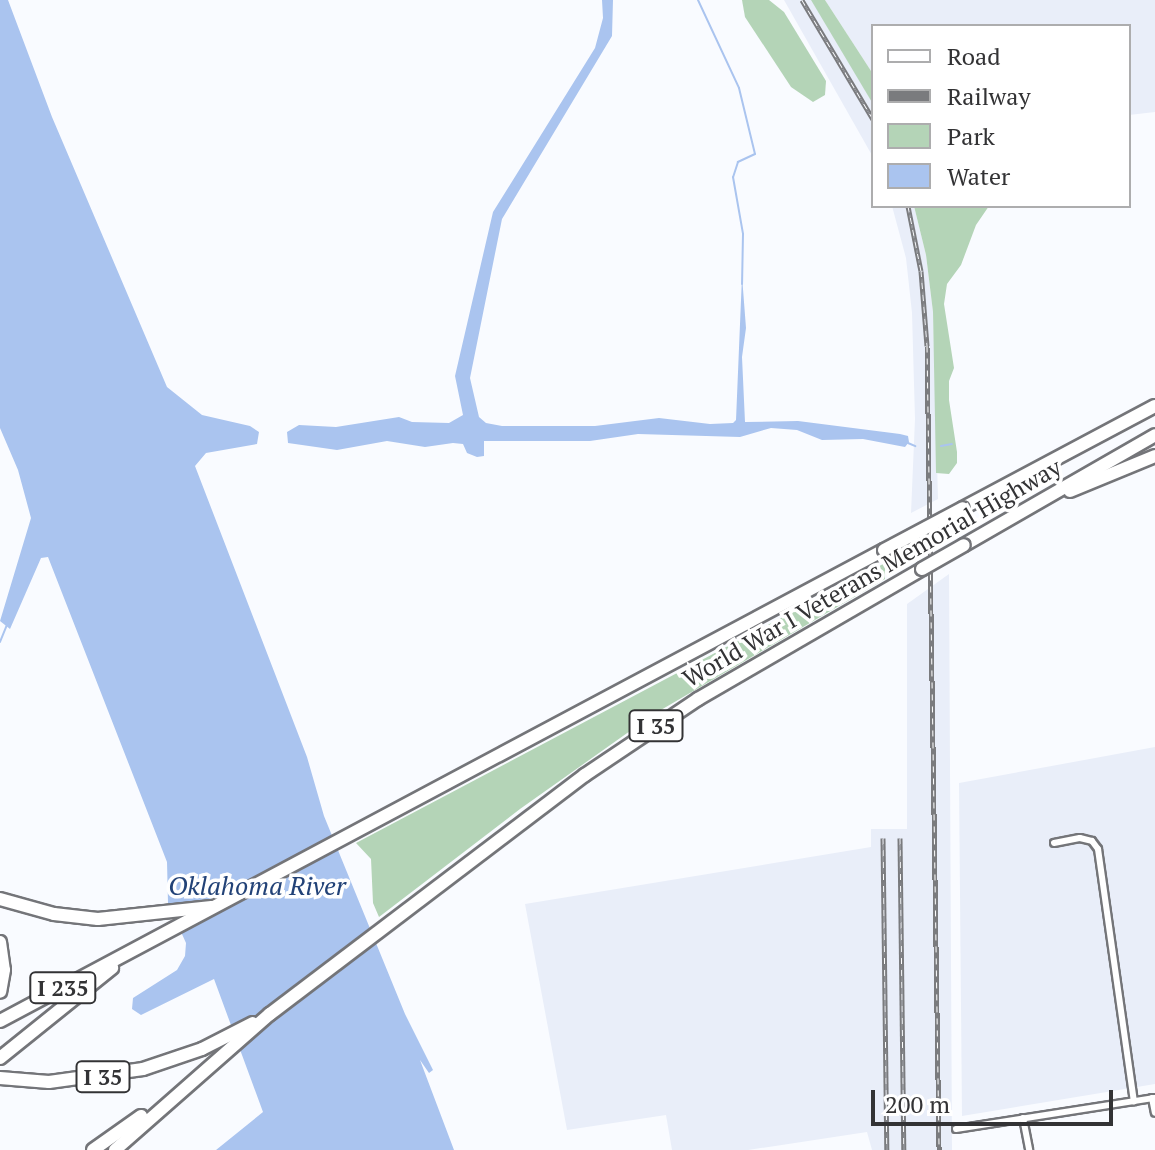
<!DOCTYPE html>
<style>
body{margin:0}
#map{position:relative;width:1155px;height:1150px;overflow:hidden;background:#f9fbff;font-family:"PT Serif",serif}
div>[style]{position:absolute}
.built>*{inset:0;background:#e9eef9}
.green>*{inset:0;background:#b4d4b7}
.water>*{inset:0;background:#aac4ef}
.stream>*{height:2px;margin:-1px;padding:0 1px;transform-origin:1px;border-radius:1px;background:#aac4ef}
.roads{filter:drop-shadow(2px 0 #747579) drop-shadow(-2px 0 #747579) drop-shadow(0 2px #747579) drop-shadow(0 -2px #747579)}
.minor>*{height:6px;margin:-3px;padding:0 3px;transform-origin:3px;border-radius:3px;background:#fff}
.motorway>*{height:12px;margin:-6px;padding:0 6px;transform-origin:6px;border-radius:6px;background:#fff}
.rail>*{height:5px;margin-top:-2.5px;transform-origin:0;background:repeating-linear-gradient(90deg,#fff 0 6px,#7a7b7e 0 12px);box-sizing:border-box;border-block:2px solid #7a7b7e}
.bridges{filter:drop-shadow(2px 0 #747579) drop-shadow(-2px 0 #747579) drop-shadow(0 2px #747579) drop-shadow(0 -2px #747579)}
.motorway-bridge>*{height:12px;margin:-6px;padding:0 6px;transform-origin:6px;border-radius:6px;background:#fff}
span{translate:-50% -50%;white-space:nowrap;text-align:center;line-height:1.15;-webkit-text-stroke:7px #fff;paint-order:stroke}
.shield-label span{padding:2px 6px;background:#fff;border:2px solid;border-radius:6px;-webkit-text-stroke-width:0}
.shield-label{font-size:22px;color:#333335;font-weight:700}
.street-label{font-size:24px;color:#333335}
.water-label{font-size:26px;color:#224277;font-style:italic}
.legend{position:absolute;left:871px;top:24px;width:260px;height:184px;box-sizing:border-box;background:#fff;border:2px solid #adadae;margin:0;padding:10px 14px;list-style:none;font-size:24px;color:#333335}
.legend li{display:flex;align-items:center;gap:16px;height:40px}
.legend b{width:40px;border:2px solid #adadae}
.scale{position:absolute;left:871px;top:1090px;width:242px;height:36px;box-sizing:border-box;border:4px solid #333335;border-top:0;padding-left:10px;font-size:24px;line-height:28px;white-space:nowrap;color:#333335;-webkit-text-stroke:6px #fff;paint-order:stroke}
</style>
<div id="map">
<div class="built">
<i style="clip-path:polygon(784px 0,813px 0,849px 60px,873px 104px,873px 157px)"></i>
<i style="clip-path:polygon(825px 0,1155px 0,1155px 112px,1129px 115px,1129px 26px,873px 26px,873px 74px)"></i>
<i style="clip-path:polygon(892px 206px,914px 206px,926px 255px,933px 312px,938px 499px,911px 513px,915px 419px,912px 313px,906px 258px)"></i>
<i style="clip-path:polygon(949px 574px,952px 1150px,872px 1150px,867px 1132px,748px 1150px,672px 1150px,666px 1115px,567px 1130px,525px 904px,871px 847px,871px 829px,907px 829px,907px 604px)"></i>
<i style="clip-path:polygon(1155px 747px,1155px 1084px,962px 1116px,959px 783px)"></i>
</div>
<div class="green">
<i style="clip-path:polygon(742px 0,769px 0,784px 12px,826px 81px,825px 95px,813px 102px,791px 87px,745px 17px)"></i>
<i style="clip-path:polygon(811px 0,825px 0,873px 74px,873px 104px)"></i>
<i style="clip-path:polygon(914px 206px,989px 206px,976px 225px,961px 265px,947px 284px,944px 304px,954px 368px,949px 381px,949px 400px,957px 452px,957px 463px,949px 474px,936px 473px,933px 312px,926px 255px)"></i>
<i style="clip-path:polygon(885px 563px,885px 579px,654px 714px,520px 809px,379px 917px,373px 903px,371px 859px,356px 843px)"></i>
</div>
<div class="water">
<i style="clip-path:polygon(0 0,8px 0,52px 117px,167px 387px,202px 415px,250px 426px,259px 432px,257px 444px,206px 453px,195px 466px,307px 757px,324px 816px,405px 1014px,433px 1070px,429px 1073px,420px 1060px,454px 1150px,216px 1150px,263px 1112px,214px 979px,141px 1015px,132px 1009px,133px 998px,177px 970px,185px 956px,186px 943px,168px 903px,167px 862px,48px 557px,41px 558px,10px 629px,0 621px,31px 518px,18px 470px,0 428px)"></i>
<i style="clip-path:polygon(602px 0,613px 0,612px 36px,502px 219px,470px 378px,479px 417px,486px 423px,502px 426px,595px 426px,659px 418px,710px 424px,733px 423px,736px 420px,742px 276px,746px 328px,742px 357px,745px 422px,798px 421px,900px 434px,908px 436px,909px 442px,905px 447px,863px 439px,822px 440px,797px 430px,771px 428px,740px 437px,638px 434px,590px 441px,484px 441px,484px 456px,477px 457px,467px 453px,463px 444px,453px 443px,425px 447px,387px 441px,337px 450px,288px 443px,287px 432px,299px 425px,336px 427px,399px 417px,412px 422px,449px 423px,463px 415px,455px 376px,493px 212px,595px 48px,603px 18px)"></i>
</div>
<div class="stream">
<i style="left:698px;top:0;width:97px;rotate:65deg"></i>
<i style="left:739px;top:88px;width:68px;rotate:76.4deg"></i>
<i style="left:755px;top:154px;width:19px;rotate:155deg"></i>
<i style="left:738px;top:162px;width:16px;rotate:108deg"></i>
<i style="left:733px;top:177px;width:58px;rotate:80deg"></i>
<i style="left:743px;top:234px;width:50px;rotate:91.1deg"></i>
<i style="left:908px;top:443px;width:8px;rotate:23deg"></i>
<i style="left:941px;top:446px;width:11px;rotate:-10deg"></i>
<i style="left:0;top:642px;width:18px;rotate:-68deg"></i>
</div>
<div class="roads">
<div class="minor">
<i style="left:1054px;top:843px;width:26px;rotate:-11deg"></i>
<i style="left:1080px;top:838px;width:12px;rotate:14deg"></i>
<i style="left:1092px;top:841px;width:10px;rotate:53deg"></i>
<i style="left:1098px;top:849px;width:255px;rotate:81.9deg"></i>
<i style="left:1152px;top:1098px;width:15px;rotate:79deg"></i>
<i style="left:1023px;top:1118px;width:33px;rotate:79deg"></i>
<i style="left:956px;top:1129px;width:201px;rotate:-8.9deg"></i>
</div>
<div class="motorway">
<i style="left:1070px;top:491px;width:92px;rotate:-22.4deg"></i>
<i style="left:963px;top:508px;width:217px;rotate:-28deg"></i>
<i style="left:964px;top:545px;width:220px;rotate:-29.9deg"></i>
<i style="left:0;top:899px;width:56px;rotate:15.5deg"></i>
<i style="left:54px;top:914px;width:44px;rotate:6.5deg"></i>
<i style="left:98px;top:919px;width:114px;rotate:-6.1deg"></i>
<i style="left:0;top:942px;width:28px;rotate:82deg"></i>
<i style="left:4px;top:970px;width:22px;rotate:100deg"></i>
<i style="left:0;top:1021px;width:1002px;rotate:-28.05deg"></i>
<i style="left:0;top:1058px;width:144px;rotate:-38.8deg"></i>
<i style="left:0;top:1078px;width:49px;rotate:4.7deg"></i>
<i style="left:49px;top:1082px;width:95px;rotate:-7.9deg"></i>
<i style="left:143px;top:1069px;width:62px;rotate:-18.7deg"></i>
<i style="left:202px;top:1049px;width:57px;rotate:-27deg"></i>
<i style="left:93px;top:1150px;width:59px;rotate:-35.3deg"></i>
<i style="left:115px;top:1150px;width:206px;rotate:-41.3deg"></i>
<i style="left:270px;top:1014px;width:395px;rotate:-37.2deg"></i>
<i style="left:585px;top:775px;width:136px;rotate:-33.9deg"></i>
<i style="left:698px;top:699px;width:259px;rotate:-30.1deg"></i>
</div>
</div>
<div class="rail">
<i style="left:802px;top:0;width:139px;rotate:59.2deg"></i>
<i style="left:908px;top:206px;width:66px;rotate:78.7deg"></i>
<i style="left:921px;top:271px;width:75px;rotate:85.4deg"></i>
<i style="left:927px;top:346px;width:804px;rotate:89.14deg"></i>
<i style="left:883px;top:838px;width:312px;rotate:89.3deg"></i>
<i style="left:900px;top:838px;width:312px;rotate:89.3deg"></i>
</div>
<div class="bridges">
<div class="motorway-bridge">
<i style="left:884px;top:550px;width:89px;rotate:-28deg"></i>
<i style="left:922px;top:569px;width:48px;rotate:-29.7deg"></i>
</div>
</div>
<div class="shield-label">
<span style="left:656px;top:726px">I 35</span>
<span style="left:63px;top:988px">I 235</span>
<span style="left:103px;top:1077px">I 35</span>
</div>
<div class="street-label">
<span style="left:872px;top:573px;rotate:-30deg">World War I Veterans Memorial Highway</span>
</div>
<div class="water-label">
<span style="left:257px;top:886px">Oklahoma River</span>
</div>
<ul class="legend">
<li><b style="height:10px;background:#fff"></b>Road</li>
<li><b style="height:10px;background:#7a7b7e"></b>Railway</li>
<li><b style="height:22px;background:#b4d4b7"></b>Park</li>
<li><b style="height:22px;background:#aac4ef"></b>Water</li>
</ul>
<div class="scale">200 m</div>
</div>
